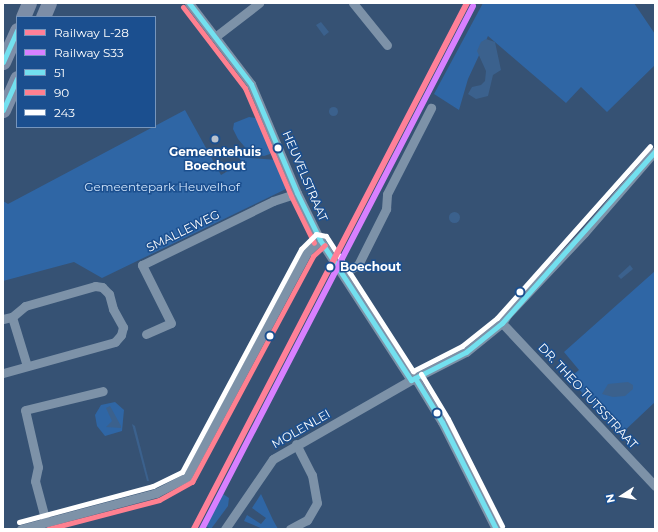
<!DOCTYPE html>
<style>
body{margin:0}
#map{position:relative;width:658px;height:532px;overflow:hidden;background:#365274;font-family:Montserrat,sans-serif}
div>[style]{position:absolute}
.green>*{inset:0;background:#2f66a5}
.water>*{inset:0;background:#3b618d}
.round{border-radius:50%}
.minor>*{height:9px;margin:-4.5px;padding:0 4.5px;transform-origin:4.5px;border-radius:4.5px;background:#7d92a8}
.primary>*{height:15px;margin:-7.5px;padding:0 7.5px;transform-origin:7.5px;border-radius:7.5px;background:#7d8ea7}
.bus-1>*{height:5px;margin:-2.5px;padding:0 2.5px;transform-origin:2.5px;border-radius:2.5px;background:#73e0ef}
.bus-2>*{height:5px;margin:-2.5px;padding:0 2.5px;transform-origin:2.5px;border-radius:2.5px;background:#ff8090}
.bus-3>*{height:5px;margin:-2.5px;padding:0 2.5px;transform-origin:2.5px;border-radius:2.5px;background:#fff}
.rail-1>*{height:6px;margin:-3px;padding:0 3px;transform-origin:3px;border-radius:3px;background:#ff8098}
.rail-2>*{height:6px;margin:-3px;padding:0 3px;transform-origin:3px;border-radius:3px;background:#d880ff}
.dots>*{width:11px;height:11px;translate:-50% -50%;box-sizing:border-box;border:2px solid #1b4f8f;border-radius:50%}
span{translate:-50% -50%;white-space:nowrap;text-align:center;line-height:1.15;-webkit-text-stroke:3px #1b4f8f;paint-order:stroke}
.poi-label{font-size:12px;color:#fff;font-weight:700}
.street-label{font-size:12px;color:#fff}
.park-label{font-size:12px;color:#cfe3fa}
.stop-label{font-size:12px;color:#fff;font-weight:700}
.left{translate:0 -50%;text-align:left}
.frame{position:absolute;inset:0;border:4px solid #fff;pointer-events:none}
.legend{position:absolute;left:16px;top:16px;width:140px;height:112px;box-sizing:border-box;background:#1b4f8f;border:1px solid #7695bc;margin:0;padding:5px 7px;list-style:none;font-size:12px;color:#fff}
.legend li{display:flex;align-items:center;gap:8px;height:20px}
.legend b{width:20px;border:1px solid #7695bc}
.north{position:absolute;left:602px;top:476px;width:40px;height:40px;-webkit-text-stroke:3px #1b4f8f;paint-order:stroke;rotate:258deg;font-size:11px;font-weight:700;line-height:16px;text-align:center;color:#fff}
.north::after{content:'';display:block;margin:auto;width:14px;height:18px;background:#fff;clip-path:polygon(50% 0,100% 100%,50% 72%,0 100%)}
</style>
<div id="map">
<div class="green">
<i style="clip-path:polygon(483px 3px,634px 3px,655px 34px,655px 65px,607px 112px,581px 87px,566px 103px,488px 36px,468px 79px,459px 110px,434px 94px)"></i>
<i style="clip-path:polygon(185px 110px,221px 175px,243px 162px,238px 157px,277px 160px,288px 188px,102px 278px,74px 262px,3px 281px,3px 201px,8px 204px)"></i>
<i style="clip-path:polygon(249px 117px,257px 118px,264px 127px,272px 149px,270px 154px,264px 156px,249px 152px,238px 139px,233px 129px,234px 123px)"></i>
<i style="clip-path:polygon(655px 271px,655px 402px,620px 435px,569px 378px,579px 370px,564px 352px)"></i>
<i style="clip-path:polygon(115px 402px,124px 410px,122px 431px,105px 436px,97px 426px,95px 415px,101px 405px)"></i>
<i style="clip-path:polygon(223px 494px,229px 498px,228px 506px,211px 529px,202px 524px,218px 495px)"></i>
<i style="clip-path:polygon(261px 494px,273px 520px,278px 529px,263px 529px,244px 521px,247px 515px,261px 524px,266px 518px,252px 508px)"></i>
</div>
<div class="water">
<i style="clip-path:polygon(321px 22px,329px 32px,324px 36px,316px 25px)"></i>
<i style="clip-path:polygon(486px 39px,495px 42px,501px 70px,493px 75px,488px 96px,476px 99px,468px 94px,472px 87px,481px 85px,485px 81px,486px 71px,477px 51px,481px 42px)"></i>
<i class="round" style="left:328.5px;top:106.5px;width:9px;height:9px"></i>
<i class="round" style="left:448.5px;top:211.5px;width:11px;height:11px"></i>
<i style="clip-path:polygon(630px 265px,633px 269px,621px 279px,618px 276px)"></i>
<i style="clip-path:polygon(628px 382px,633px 385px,633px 389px,625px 396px,613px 397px,602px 394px,608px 384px)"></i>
<i style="clip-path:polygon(110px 406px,121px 426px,121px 428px,106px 427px,112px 421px,106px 408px)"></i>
<i style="clip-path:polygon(132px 424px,135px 426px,149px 481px,147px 481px)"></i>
</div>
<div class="minor">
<i style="left:189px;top:3px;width:102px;rotate:52.6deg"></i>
<i style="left:251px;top:84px;width:118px;rotate:67.1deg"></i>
<i style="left:297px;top:193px;width:52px;rotate:63.9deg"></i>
<i style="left:320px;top:240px;width:167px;rotate:57deg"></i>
<i style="left:353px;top:3px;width:54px;rotate:51deg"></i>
<i style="left:215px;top:37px;width:56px;rotate:-37.7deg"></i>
<i style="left:343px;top:273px;width:17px;rotate:-28deg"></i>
<i style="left:358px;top:265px;width:63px;rotate:-63.4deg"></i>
<i style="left:386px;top:209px;width:15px;rotate:-86deg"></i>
<i style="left:387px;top:194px;width:97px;rotate:-62.9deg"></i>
<i style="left:12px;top:317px;width:51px;rotate:73deg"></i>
<i style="left:3px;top:319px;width:9px;rotate:-13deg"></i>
<i style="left:12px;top:317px;width:17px;rotate:-40deg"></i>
<i style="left:25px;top:306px;width:73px;rotate:-15.9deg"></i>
<i style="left:95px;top:286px;width:7px;rotate:8deg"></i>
<i style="left:102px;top:287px;width:10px;rotate:45deg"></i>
<i style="left:109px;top:294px;width:16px;rotate:75deg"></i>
<i style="left:113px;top:309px;width:21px;rotate:61deg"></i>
<i style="left:123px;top:327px;width:8px;rotate:104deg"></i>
<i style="left:121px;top:335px;width:9px;rotate:131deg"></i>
<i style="left:115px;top:342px;width:116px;rotate:164.5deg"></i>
<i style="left:502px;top:323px;width:224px;rotate:46.8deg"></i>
<i style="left:146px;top:334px;width:27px;rotate:-24deg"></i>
<i style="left:171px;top:323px;width:65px;rotate:-116.6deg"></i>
<i style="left:142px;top:265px;width:146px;rotate:-26deg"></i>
<i style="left:273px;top:201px;width:25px;rotate:-18deg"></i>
<i style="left:415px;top:378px;width:52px;rotate:58.5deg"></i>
<i style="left:442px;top:422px;width:120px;rotate:63.2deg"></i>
<i style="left:296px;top:444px;width:35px;rotate:63deg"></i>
<i style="left:312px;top:475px;width:28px;rotate:80deg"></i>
<i style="left:317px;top:503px;width:20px;rotate:120deg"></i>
<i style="left:46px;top:522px;width:42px;rotate:-105deg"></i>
<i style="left:35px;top:481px;width:14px;rotate:-78deg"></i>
<i style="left:38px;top:467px;width:58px;rotate:-102.8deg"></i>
<i style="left:25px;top:410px;width:80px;rotate:-13.7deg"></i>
<i style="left:21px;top:529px;width:140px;rotate:-14.9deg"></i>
<i style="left:156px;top:493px;width:35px;rotate:-27deg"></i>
<i style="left:187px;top:477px;width:255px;rotate:-61.9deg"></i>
<i style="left:307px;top:252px;width:18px;rotate:-43deg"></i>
<i style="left:225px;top:529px;width:85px;rotate:-55.6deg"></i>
<i style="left:273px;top:459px;width:159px;rotate:-29.8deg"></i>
<i style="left:411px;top:380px;width:62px;rotate:-27deg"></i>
<i style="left:466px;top:352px;width:46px;rotate:-38.9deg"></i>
<i style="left:502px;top:323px;width:9px;rotate:-58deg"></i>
<i style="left:507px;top:315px;width:112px;rotate:-46.8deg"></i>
<i style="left:584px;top:233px;width:108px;rotate:-49.1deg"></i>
<i style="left:290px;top:529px;width:19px;rotate:-28deg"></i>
</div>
<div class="primary">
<i style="left:23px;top:17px;width:15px;rotate:-67deg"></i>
<i style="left:43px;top:17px;width:15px;rotate:-67deg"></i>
<i style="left:3px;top:62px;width:35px;rotate:-66deg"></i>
<i style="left:3px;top:110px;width:35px;rotate:-66deg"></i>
</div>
<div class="bus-1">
<i style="left:189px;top:3px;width:102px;rotate:52.6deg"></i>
<i style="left:251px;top:84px;width:118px;rotate:67.1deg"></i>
<i style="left:297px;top:193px;width:52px;rotate:63.9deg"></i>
<i style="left:320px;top:240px;width:167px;rotate:57deg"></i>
<i style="left:3px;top:62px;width:35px;rotate:-66deg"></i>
<i style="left:3px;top:110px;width:35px;rotate:-66deg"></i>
<i style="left:415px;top:378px;width:52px;rotate:58.5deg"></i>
<i style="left:442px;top:422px;width:120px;rotate:63.2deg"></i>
<i style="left:411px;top:380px;width:62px;rotate:-27deg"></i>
<i style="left:466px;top:352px;width:46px;rotate:-38.9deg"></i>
<i style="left:502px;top:323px;width:230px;rotate:-48.3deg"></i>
</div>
<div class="bus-2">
<i style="left:183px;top:7px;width:102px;rotate:52.6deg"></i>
<i style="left:245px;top:88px;width:117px;rotate:66.9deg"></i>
<i style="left:291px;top:196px;width:52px;rotate:63.9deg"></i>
<i style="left:48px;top:529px;width:115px;rotate:-14.6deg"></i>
<i style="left:159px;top:500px;width:38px;rotate:-29deg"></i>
<i style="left:192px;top:482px;width:256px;rotate:-61.8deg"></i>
<i style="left:313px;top:256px;width:16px;rotate:-43deg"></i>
</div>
<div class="bus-3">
<i style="left:421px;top:374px;width:52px;rotate:59deg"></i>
<i style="left:448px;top:419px;width:120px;rotate:63.2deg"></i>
<i style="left:19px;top:522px;width:139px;rotate:-15deg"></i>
<i style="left:153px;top:486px;width:32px;rotate:-26deg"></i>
<i style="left:182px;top:472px;width:253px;rotate:-61.9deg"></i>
<i style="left:301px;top:249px;width:21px;rotate:-45deg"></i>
<i style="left:316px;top:234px;width:10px;rotate:11deg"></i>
<i style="left:326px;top:236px;width:161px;rotate:57.2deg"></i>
<i style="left:413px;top:371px;width:55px;rotate:-27deg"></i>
<i style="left:462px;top:346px;width:45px;rotate:-38.7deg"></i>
<i style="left:497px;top:318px;width:230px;rotate:-48.3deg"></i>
</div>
<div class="rail-1">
<i style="left:194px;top:529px;width:593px;rotate:-62.57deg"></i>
</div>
<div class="rail-2">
<i style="left:202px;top:529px;width:589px;rotate:-62.61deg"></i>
</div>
<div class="dots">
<i style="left:215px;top:139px;background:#b9c2ce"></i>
<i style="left:278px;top:148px;background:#fff"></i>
<i style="left:330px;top:267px;background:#fff"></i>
<i style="left:520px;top:292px;background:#fff"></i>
<i style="left:270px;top:336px;background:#fff"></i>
<i style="left:437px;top:413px;background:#fff"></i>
</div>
<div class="poi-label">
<span style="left:215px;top:159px">Gemeentehuis<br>Boechout</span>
</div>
<div class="street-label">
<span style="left:305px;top:176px;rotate:67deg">HEUVELSTRAAT</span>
<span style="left:183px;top:231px;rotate:-26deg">SMALLEWEG</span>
<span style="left:588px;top:396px;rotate:47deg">DR. THEO TUTSSTRAAT</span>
<span style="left:301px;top:429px;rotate:-30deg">MOLENLEI</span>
</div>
<div class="park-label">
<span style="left:162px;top:187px">Gemeentepark Heuvelhof</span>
</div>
<div class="stop-label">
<span class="left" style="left:340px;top:267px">Boechout</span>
</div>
<div class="frame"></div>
<ul class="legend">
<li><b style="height:5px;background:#ff8098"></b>Railway L-28</li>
<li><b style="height:5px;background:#d880ff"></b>Railway S33</li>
<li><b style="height:5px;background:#73e0ef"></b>51</li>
<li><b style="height:5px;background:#ff8090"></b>90</li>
<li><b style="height:5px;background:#fff"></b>243</li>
</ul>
<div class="north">N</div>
</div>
